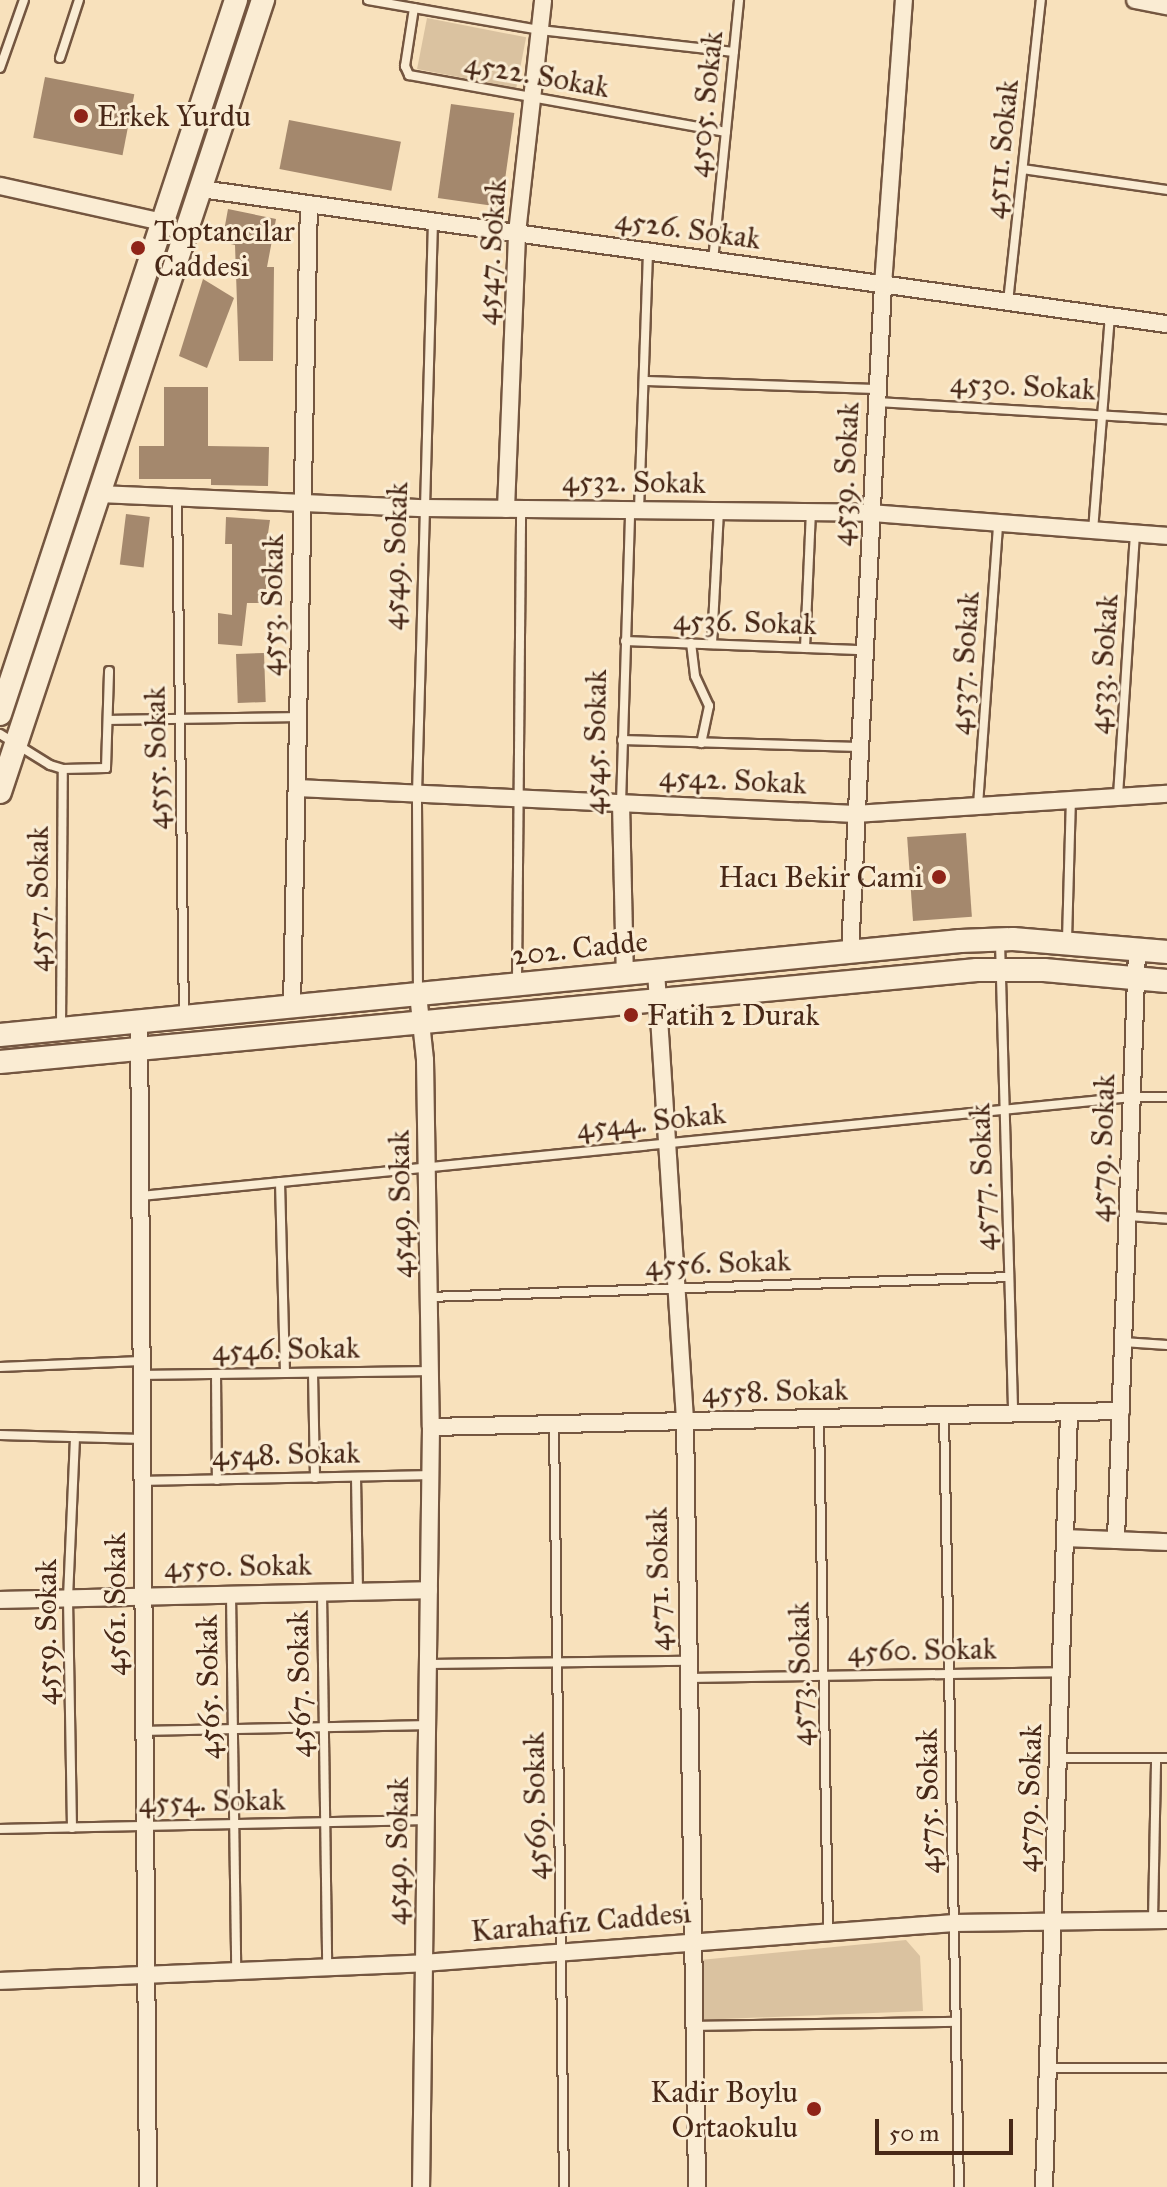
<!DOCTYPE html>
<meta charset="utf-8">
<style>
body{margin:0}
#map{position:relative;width:1167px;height:2187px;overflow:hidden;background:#f8e1bc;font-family:"IM FELL Great Primer",serif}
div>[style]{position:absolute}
.green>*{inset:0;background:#dac2a0;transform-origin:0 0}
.building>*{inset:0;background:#a4886d;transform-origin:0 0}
.roads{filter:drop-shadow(2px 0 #745640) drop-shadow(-2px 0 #745640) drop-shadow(0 2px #745640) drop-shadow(0 -2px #745640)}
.lane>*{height:8px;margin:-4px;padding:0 4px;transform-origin:4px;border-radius:4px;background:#faecd3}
.street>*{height:16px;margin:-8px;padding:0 8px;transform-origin:8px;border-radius:8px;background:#faecd3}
.secondary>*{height:22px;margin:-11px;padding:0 11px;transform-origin:11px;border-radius:11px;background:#faecd3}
.dots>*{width:22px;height:22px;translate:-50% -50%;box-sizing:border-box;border:4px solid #faecd3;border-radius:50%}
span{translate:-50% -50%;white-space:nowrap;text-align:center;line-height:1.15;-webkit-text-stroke:6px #faecd3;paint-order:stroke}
.street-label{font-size:30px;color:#482817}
.poi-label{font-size:30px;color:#482817}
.left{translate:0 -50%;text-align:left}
.right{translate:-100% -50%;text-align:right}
.scale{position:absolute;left:875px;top:2119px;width:138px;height:36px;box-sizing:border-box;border:4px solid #482817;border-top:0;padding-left:10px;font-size:24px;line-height:28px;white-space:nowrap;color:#482817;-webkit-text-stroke:6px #faecd3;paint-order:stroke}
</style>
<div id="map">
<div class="green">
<i style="left:427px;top:18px;width:101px;height:52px;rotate:11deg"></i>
<i style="clip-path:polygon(906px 1940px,920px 1956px,923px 2011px,698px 2020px,690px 1961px)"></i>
</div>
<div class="building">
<i style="left:45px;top:77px;width:91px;height:62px;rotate:11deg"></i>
<i style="left:451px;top:104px;width:64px;height:95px;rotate:8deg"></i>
<i style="left:289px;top:120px;width:114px;height:50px;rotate:11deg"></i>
<i style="clip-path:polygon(228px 209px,276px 219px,267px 267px,274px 267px,273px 361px,239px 361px,235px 245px,222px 242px)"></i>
<i style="clip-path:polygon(203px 279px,234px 298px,207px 368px,179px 356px)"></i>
<i style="clip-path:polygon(164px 387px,208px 387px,208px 446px,269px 447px,268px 486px,211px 485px,211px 479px,139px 479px,139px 446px,164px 446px)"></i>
<i style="left:126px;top:514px;width:24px;height:51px;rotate:7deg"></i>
<i style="clip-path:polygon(226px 517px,270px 520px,266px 547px,266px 603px,247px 603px,242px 646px,218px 644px,218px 613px,232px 615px,232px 544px,225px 544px)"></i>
<i style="left:264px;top:653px;width:49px;height:28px;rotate:88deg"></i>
<i style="left:966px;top:833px;width:84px;height:59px;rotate:86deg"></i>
</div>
<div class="roads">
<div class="lane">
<i style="left:368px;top:0;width:175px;rotate:9.9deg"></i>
<i style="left:540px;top:30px;width:195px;rotate:6.5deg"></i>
<i style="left:414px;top:8px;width:59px;rotate:98.8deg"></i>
<i style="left:405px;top:66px;width:10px;rotate:66deg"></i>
<i style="left:409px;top:75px;width:322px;rotate:10.2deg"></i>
<i style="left:60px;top:58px;width:61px;rotate:-71.9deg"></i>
<i style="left:0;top:68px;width:72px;rotate:-70.6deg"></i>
<i style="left:1023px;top:169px;width:146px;rotate:8.3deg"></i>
<i style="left:713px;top:261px;width:262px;rotate:-84.3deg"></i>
<i style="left:1008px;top:302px;width:304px;rotate:-83.8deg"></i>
<i style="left:644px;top:381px;width:234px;rotate:2deg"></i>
<i style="left:877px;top:402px;width:290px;rotate:3.4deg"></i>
<i style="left:177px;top:498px;width:518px;rotate:89.23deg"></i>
<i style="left:639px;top:510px;width:258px;rotate:-88deg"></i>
<i style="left:1093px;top:531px;width:216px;rotate:-85.5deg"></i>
<i style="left:625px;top:641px;width:239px;rotate:2.2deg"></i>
<i style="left:691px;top:643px;width:33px;rotate:83deg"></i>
<i style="left:695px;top:676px;width:33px;rotate:65deg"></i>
<i style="left:709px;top:706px;width:38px;rotate:102deg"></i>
<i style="left:712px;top:644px;width:133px;rotate:-87deg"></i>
<i style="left:805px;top:648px;width:135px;rotate:-87.5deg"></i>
<i style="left:109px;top:720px;width:189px;rotate:-0.9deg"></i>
<i style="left:0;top:734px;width:59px;rotate:31.8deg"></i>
<i style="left:50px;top:765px;width:14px;rotate:17deg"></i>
<i style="left:63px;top:769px;width:43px;rotate:-1.3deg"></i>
<i style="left:106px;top:768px;width:97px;rotate:-88.2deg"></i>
<i style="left:622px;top:740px;width:237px;rotate:1.7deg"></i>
<i style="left:1118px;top:796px;width:263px;rotate:-86.3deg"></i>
<i style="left:621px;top:803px;width:293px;rotate:-88.2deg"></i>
<i style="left:978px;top:805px;width:282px;rotate:-85.9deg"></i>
<i style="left:1067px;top:940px;width:139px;rotate:-88.4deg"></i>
<i style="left:1000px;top:942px;width:471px;rotate:88.4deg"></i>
<i style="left:517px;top:981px;width:472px;rotate:-89.5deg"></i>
<i style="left:418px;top:993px;width:199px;rotate:-90.3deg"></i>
<i style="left:417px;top:794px;width:573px;rotate:-88.4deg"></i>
<i style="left:61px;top:1028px;width:259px;rotate:-89.6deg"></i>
<i style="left:280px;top:1182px;width:191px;rotate:88.5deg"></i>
<i style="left:141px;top:1196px;width:996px;rotate:-5.7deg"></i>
<i style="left:1132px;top:1097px;width:35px"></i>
<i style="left:1128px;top:1216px;width:39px;rotate:4deg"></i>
<i style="left:429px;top:1297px;width:580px;rotate:-1.97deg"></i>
<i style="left:1123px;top:1342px;width:44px;rotate:3.9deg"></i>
<i style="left:0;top:1367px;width:141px;rotate:-2.4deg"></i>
<i style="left:313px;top:1373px;width:105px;rotate:88.9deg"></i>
<i style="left:216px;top:1374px;width:106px;rotate:89.5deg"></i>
<i style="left:141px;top:1375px;width:289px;rotate:-0.8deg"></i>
<i style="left:944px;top:1415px;width:772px;rotate:88.89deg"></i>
<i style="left:819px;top:1418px;width:512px;rotate:88.99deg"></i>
<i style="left:554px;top:1424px;width:763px;rotate:89.25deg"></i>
<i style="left:0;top:1435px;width:142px;rotate:1.6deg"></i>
<i style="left:356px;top:1477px;width:114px;rotate:89deg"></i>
<i style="left:142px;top:1481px;width:288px;rotate:-1.2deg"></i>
<i style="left:322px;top:1593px;width:374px;rotate:89.2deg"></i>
<i style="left:231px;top:1594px;width:377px;rotate:89.2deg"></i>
<i style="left:429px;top:1664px;width:258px;rotate:-0.7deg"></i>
<i style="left:689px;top:1678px;width:372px;rotate:-0.9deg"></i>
<i style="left:144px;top:1731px;width:283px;rotate:-1.2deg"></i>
<i style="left:1058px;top:1758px;width:109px"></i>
<i style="left:72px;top:1828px;width:230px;rotate:-91deg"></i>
<i style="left:68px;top:1598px;width:161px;rotate:-87.5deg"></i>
<i style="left:0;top:1829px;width:425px;rotate:-1.2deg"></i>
<i style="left:1153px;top:1920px;width:162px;rotate:-88.9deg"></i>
<i style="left:693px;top:2026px;width:263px;rotate:-0.9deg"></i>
<i style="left:1048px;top:2068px;width:119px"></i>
</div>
<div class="street">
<i style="left:1135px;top:0;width:33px;rotate:11deg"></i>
<i style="left:0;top:186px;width:167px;rotate:12.5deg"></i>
<i style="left:201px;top:189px;width:975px;rotate:7.96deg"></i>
<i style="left:99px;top:494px;width:325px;rotate:2.5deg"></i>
<i style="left:424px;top:508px;width:447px;rotate:0.6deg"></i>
<i style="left:871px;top:513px;width:297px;rotate:4.4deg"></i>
<i style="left:506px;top:509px;width:276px;rotate:-87.7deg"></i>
<i style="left:517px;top:233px;width:234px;rotate:-83.6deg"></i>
<i style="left:297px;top:788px;width:559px;rotate:2.67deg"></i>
<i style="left:855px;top:814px;width:313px;rotate:-3.7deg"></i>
<i style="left:621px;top:803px;width:171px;rotate:88.7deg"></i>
<i style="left:850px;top:952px;width:668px;rotate:-87.17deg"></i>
<i style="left:883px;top:285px;width:286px;rotate:-85.8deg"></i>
<i style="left:656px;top:971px;width:451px;rotate:86.3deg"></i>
<i style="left:685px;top:1421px;width:766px;rotate:89.1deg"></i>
<i style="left:418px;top:994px;width:66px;rotate:83.9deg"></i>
<i style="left:425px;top:1060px;width:367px;rotate:89.1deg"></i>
<i style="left:431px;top:1427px;width:760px;rotate:90.75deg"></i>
<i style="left:292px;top:1006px;width:802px;rotate:-88.79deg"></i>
<i style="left:139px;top:1021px;width:1166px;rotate:89.56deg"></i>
<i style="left:431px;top:1427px;width:690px;rotate:-1.33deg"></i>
<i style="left:1066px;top:1538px;width:101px;rotate:2.3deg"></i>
<i style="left:1116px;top:1540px;width:591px;rotate:-87.96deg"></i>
<i style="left:0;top:1600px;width:429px;rotate:-1.3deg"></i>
<i style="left:0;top:1981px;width:423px;rotate:-2.4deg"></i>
<i style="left:423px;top:1963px;width:533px;rotate:-4.31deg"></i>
<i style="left:954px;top:1923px;width:213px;rotate:-0.8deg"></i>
<i style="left:1044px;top:2187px;width:775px;rotate:-88.15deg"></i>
</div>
<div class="secondary">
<i style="left:0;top:714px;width:752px;rotate:-71.71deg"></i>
<i style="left:0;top:792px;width:835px;rotate:-71.63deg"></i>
<i style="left:0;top:1035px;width:965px;rotate:-5.59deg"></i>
<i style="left:960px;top:941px;width:53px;rotate:-2.2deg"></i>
<i style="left:1013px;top:939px;width:155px;rotate:4.8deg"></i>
<i style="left:0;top:1062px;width:981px;rotate:-5.38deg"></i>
<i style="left:977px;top:970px;width:67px"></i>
<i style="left:1044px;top:970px;width:123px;rotate:5.1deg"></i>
</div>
</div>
<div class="dots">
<i style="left:81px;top:116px;background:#8f2418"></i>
<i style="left:138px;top:248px;background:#8f2418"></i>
<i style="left:939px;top:877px;background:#8f2418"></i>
<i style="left:631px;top:1015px;background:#8f2418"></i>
<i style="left:814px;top:2109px;background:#8f2418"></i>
</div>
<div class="street-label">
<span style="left:537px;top:75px;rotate:10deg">4522. Sokak</span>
<span style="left:705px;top:104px;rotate:-84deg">4505. Sokak</span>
<span style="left:1001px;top:149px;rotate:-84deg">4511. Sokak</span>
<span style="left:688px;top:229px;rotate:8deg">4526. Sokak</span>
<span style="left:491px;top:252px;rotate:-86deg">4547. Sokak</span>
<span style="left:1023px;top:386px;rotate:3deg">4530. Sokak</span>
<span style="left:845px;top:474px;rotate:-87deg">4539. Sokak</span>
<span style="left:634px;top:482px;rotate:1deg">4532. Sokak</span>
<span style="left:395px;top:556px;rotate:-88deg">4549. Sokak</span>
<span style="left:272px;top:605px;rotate:-89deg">4553. Sokak</span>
<span style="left:745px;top:622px;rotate:2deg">4536. Sokak</span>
<span style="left:964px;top:663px;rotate:-86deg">4537. Sokak</span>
<span style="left:1103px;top:664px;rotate:-86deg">4533. Sokak</span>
<span style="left:595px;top:742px;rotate:-89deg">4545. Sokak</span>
<span style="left:156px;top:758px;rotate:-91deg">4555. Sokak</span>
<span style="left:733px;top:780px;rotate:3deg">4542. Sokak</span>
<span style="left:38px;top:899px;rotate:-90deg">4557. Sokak</span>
<span style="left:580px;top:948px;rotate:-6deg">202. Cadde</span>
<span style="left:651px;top:1121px;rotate:-6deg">4544. Sokak</span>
<span style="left:1102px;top:1148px;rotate:-88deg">4579. Sokak</span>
<span style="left:982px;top:1177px;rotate:-92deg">4577. Sokak</span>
<span style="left:400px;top:1204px;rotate:-91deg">4549. Sokak</span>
<span style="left:718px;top:1263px;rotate:-2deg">4556. Sokak</span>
<span style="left:286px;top:1349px;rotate:-1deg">4546. Sokak</span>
<span style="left:775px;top:1391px;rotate:-1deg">4558. Sokak</span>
<span style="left:286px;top:1454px;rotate:-1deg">4548. Sokak</span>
<span style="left:238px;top:1566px;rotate:-1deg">4550. Sokak</span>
<span style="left:658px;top:1579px;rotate:-91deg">4571. Sokak</span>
<span style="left:115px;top:1604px;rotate:-90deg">4561. Sokak</span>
<span style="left:46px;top:1632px;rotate:-90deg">4559. Sokak</span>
<span style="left:922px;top:1650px;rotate:-1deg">4560. Sokak</span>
<span style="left:800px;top:1674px;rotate:-91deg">4573. Sokak</span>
<span style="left:299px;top:1684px;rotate:-91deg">4567. Sokak</span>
<span style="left:208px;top:1687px;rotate:-91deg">4565. Sokak</span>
<span style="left:1029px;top:1798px;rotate:-88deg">4579. Sokak</span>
<span style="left:212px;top:1801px;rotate:-1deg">4554. Sokak</span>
<span style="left:928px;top:1801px;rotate:-91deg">4575. Sokak</span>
<span style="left:535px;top:1806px;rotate:-91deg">4569. Sokak</span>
<span style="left:397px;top:1851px;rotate:-89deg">4549. Sokak</span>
<span style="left:581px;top:1922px;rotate:-5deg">Karahafız Caddesi</span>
</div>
<div class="poi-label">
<span class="left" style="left:97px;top:116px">Erkek Yurdu</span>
<span class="left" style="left:154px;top:248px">Toptancılar<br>Caddesi</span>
<span class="right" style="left:923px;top:877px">Hacı Bekir Cami</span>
<span class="left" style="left:647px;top:1015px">Fatih 2 Durak</span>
<span class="right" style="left:798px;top:2109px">Kadir Boylu<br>Ortaokulu</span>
</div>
<div class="scale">50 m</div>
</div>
